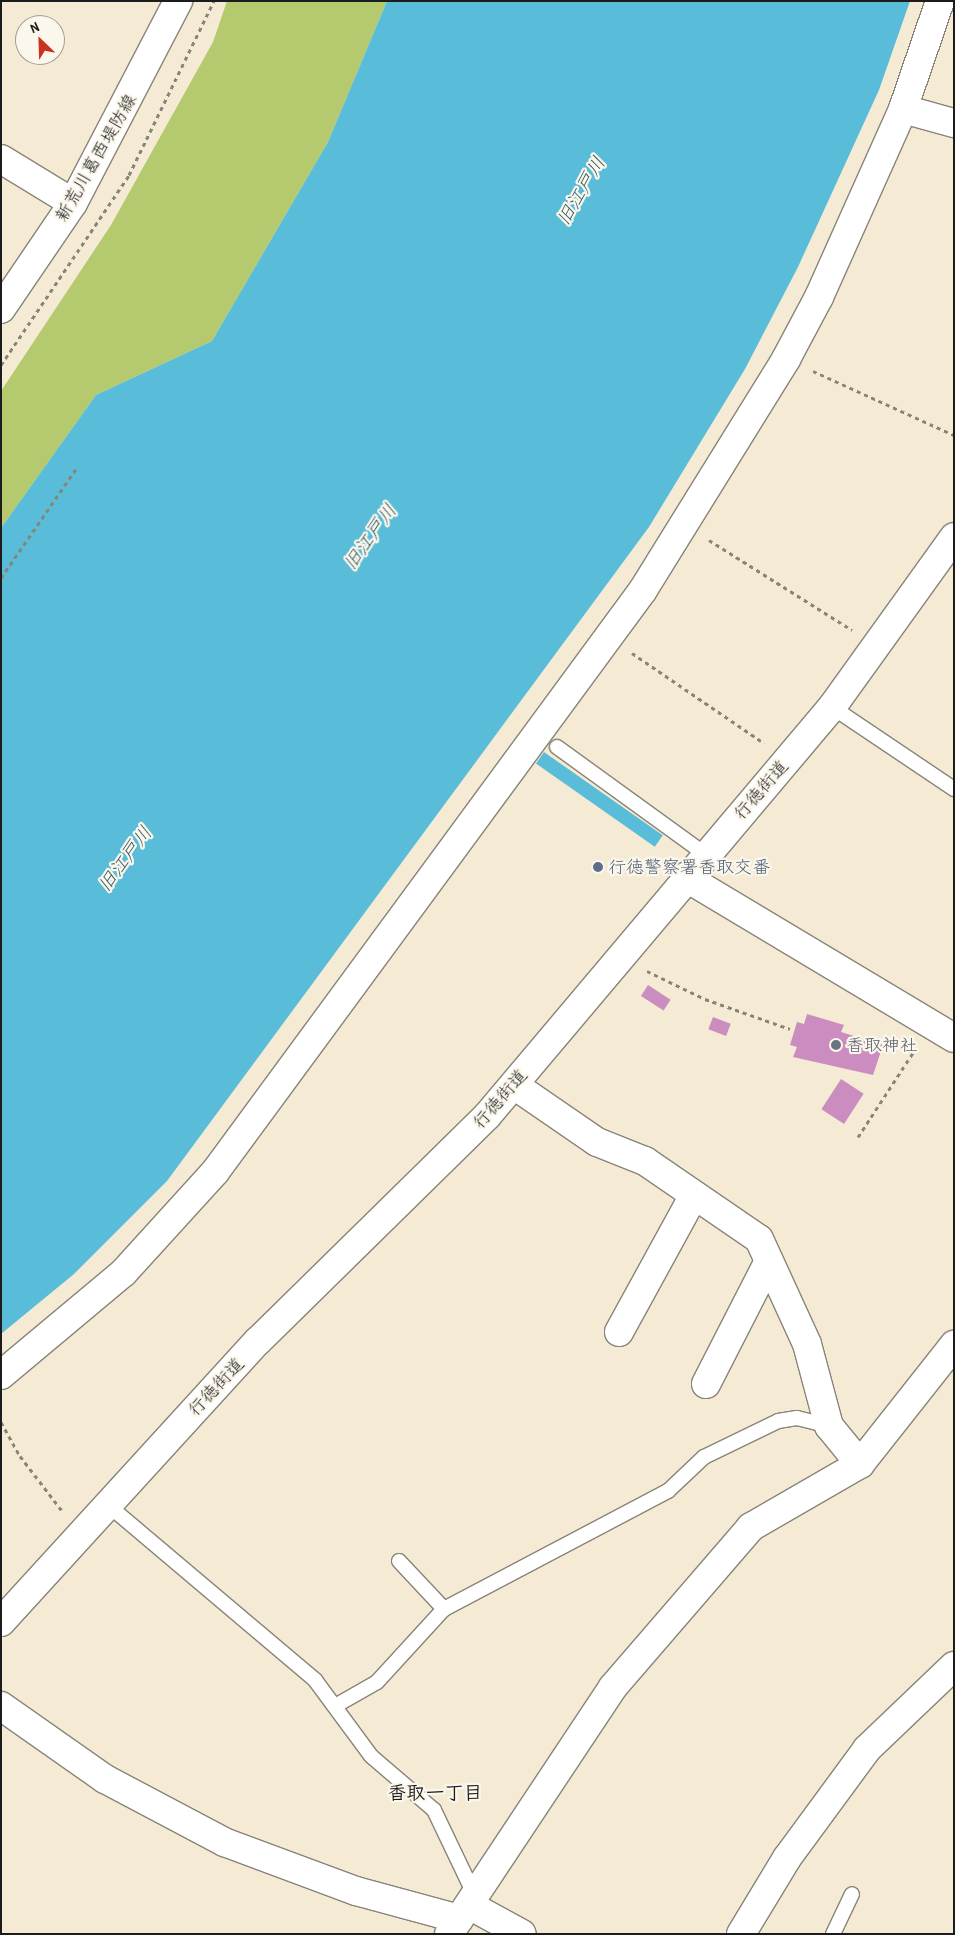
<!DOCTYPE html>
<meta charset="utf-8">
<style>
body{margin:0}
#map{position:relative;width:955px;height:1935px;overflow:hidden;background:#f5ebd5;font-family:"Patrick Hand","Klee One",sans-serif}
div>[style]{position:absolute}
.green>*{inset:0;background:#b5ca6e}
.water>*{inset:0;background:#59bcd8;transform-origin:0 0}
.building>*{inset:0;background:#cb8dbf;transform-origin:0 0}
.path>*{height:3px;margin-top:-1.5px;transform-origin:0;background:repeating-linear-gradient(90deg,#888478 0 4px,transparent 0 8px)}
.roads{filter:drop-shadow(1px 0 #888478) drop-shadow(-1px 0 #888478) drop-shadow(0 1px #888478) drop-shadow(0 -1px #888478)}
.lane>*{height:14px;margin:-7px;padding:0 7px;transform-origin:7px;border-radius:7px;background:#fff}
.street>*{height:28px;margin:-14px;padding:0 14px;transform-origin:14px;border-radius:14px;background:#fff}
.secondary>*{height:28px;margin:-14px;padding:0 14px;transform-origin:14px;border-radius:14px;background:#fff}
.dots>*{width:14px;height:14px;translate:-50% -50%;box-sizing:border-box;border:2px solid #fbf7ec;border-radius:50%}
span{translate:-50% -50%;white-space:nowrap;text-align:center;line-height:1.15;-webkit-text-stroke:4.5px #fbf7ec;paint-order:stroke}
.street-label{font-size:18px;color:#1c1c1c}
.service-label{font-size:18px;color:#4e5e75}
.left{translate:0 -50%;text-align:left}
.worship-label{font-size:18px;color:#5b616d}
.water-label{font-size:19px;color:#345c67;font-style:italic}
.neighbourhood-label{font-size:19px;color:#1c1c1c;font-weight:700}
.frame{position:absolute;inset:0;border:2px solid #1c1c1c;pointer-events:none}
.north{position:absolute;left:15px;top:15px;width:50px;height:50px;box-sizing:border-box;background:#fbf7ec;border:1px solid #a29f99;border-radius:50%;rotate:336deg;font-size:14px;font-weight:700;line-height:20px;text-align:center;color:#1c1c1c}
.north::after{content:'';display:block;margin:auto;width:18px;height:22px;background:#c8321e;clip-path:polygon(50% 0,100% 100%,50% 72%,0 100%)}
</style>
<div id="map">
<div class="green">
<i style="clip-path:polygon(227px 1px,387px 1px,328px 142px,212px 341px,96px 395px,1px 528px,1px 391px,111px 225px,213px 42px)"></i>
</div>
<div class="water">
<i style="clip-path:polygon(387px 1px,910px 1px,879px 90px,798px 267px,745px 369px,649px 527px,167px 1181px,74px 1274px,1px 1334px,1px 528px,96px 395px,212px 341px,328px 142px)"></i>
<i style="left:544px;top:752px;width:145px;height:14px;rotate:35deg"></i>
</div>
<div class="building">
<i style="left:648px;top:985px;width:27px;height:13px;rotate:33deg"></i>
<i style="clip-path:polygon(807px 1014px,844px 1025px,841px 1032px,883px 1045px,873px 1075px,793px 1057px,797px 1047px,790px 1045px,797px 1022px,804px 1024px)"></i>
<i style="left:713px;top:1017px;width:19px;height:13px;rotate:21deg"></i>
<i style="left:841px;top:1079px;width:27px;height:36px;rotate:33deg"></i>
</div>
<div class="path">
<i style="left:1px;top:365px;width:229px;rotate:-56deg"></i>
<i style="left:129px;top:175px;width:194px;rotate:-64deg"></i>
<i style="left:813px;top:371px;width:155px;rotate:24.4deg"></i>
<i style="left:709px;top:540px;width:169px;rotate:32.2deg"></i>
<i style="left:1px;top:578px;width:136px;rotate:-55.5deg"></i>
<i style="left:632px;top:653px;width:160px;rotate:34.3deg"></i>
<i style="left:647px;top:971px;width:64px;rotate:25.8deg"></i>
<i style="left:705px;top:999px;width:90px;rotate:19.4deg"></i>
<i style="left:858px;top:1137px;width:106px;rotate:-56.9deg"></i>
<i style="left:1px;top:1422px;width:39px;rotate:61deg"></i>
<i style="left:20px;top:1456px;width:71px;rotate:52.5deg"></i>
</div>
<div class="roads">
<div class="lane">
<i style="left:832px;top:707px;width:147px;rotate:33.9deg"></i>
<i style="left:557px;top:747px;width:183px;rotate:35.9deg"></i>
<i style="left:108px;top:1505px;width:271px;rotate:40.2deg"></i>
<i style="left:315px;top:1680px;width:94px;rotate:53.6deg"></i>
<i style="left:371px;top:1756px;width:83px;rotate:40.6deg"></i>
<i style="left:434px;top:1810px;width:95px;rotate:64.5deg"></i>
<i style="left:399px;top:1561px;width:66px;rotate:46.8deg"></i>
<i style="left:335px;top:1706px;width:48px;rotate:-29.7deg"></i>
<i style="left:377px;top:1682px;width:99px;rotate:-47.5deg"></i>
<i style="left:444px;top:1609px;width:253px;rotate:-27.8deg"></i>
<i style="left:668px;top:1491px;width:50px;rotate:-43.4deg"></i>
<i style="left:704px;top:1457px;width:82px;rotate:-25.9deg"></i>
<i style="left:778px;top:1421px;width:19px;rotate:-9deg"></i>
<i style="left:797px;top:1418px;width:33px;rotate:14deg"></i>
<i style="left:833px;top:1934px;width:44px;rotate:-64.6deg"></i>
</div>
<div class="street">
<i style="left:903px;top:109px;width:53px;rotate:15.4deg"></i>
<i style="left:1px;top:159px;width:84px;rotate:31.4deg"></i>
<i style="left:685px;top:877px;width:313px;rotate:30.9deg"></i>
<i style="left:514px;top:1085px;width:101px;rotate:34.5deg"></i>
<i style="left:597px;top:1142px;width:52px;rotate:21.6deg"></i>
<i style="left:645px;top:1161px;width:138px;rotate:34.4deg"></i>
<i style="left:759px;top:1239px;width:115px;rotate:65.4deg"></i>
<i style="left:807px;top:1344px;width:85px;rotate:75deg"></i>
<i style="left:829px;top:1426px;width:49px;rotate:50.8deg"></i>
<i style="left:619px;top:1332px;width:156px;rotate:-61.3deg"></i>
<i style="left:1px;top:1375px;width:160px;rotate:-39.9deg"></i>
<i style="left:124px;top:1272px;width:135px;rotate:-47.7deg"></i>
<i style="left:215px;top:1172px;width:722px;rotate:-53.67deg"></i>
<i style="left:643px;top:590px;width:272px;rotate:-58.2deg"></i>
<i style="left:786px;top:359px;width:70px;rotate:-62deg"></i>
<i style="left:819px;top:297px;width:206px;rotate:-65.9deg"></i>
<i style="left:903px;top:109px;width:114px;rotate:-71.1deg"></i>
<i style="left:706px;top:1384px;width:138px;rotate:-62.9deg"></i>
<i style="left:1px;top:1706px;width:127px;rotate:35.1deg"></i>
<i style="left:105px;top:1779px;width:135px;rotate:27.9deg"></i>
<i style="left:224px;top:1842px;width:141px;rotate:20.4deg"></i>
<i style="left:356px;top:1891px;width:107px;rotate:15.2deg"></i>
<i style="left:469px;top:1905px;width:60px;rotate:28.7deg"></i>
<i style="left:449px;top:1934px;width:296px;rotate:-56.4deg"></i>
<i style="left:613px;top:1687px;width:211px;rotate:-49.2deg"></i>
<i style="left:751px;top:1527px;width:126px;rotate:-30deg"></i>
<i style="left:860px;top:1464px;width:152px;rotate:-51.7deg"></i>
<i style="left:741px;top:1934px;width:89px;rotate:-58.8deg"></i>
<i style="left:787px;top:1858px;width:135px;rotate:-53.7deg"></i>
<i style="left:867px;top:1749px;width:120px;rotate:-43.7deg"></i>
</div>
<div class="secondary">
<i style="left:1px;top:309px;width:128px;rotate:-55.8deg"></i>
<i style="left:73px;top:203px;width:228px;rotate:-62.5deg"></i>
<i style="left:1px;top:1622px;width:381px;rotate:-47.6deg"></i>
<i style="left:258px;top:1341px;width:321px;rotate:-44.5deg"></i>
<i style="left:487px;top:1116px;width:535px;rotate:-49.85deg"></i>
<i style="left:832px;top:707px;width:209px;rotate:-54.3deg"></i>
</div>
</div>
<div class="dots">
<i style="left:598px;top:867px;background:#5c6f8a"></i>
<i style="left:836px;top:1045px;background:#6b7280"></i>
</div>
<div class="street-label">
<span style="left:96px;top:158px;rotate:-60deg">新荒川葛西堤防線</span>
<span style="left:761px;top:790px;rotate:-49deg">行徳街道</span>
<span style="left:500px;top:1099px;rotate:-49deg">行徳街道</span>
<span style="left:216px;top:1387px;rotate:-47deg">行徳街道</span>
</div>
<div class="service-label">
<span class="left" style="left:608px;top:867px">行徳警察署香取交番</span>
</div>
<div class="worship-label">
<span class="left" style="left:846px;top:1045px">香取神社</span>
</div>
<div class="water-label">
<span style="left:581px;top:191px;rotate:-59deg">旧江戸川</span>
<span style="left:370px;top:537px;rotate:-54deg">旧江戸川</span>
<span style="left:125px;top:859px;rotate:-53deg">旧江戸川</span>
</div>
<div class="neighbourhood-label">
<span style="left:435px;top:1793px">香取一丁目</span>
</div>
<div class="frame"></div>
<div class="north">N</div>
</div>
